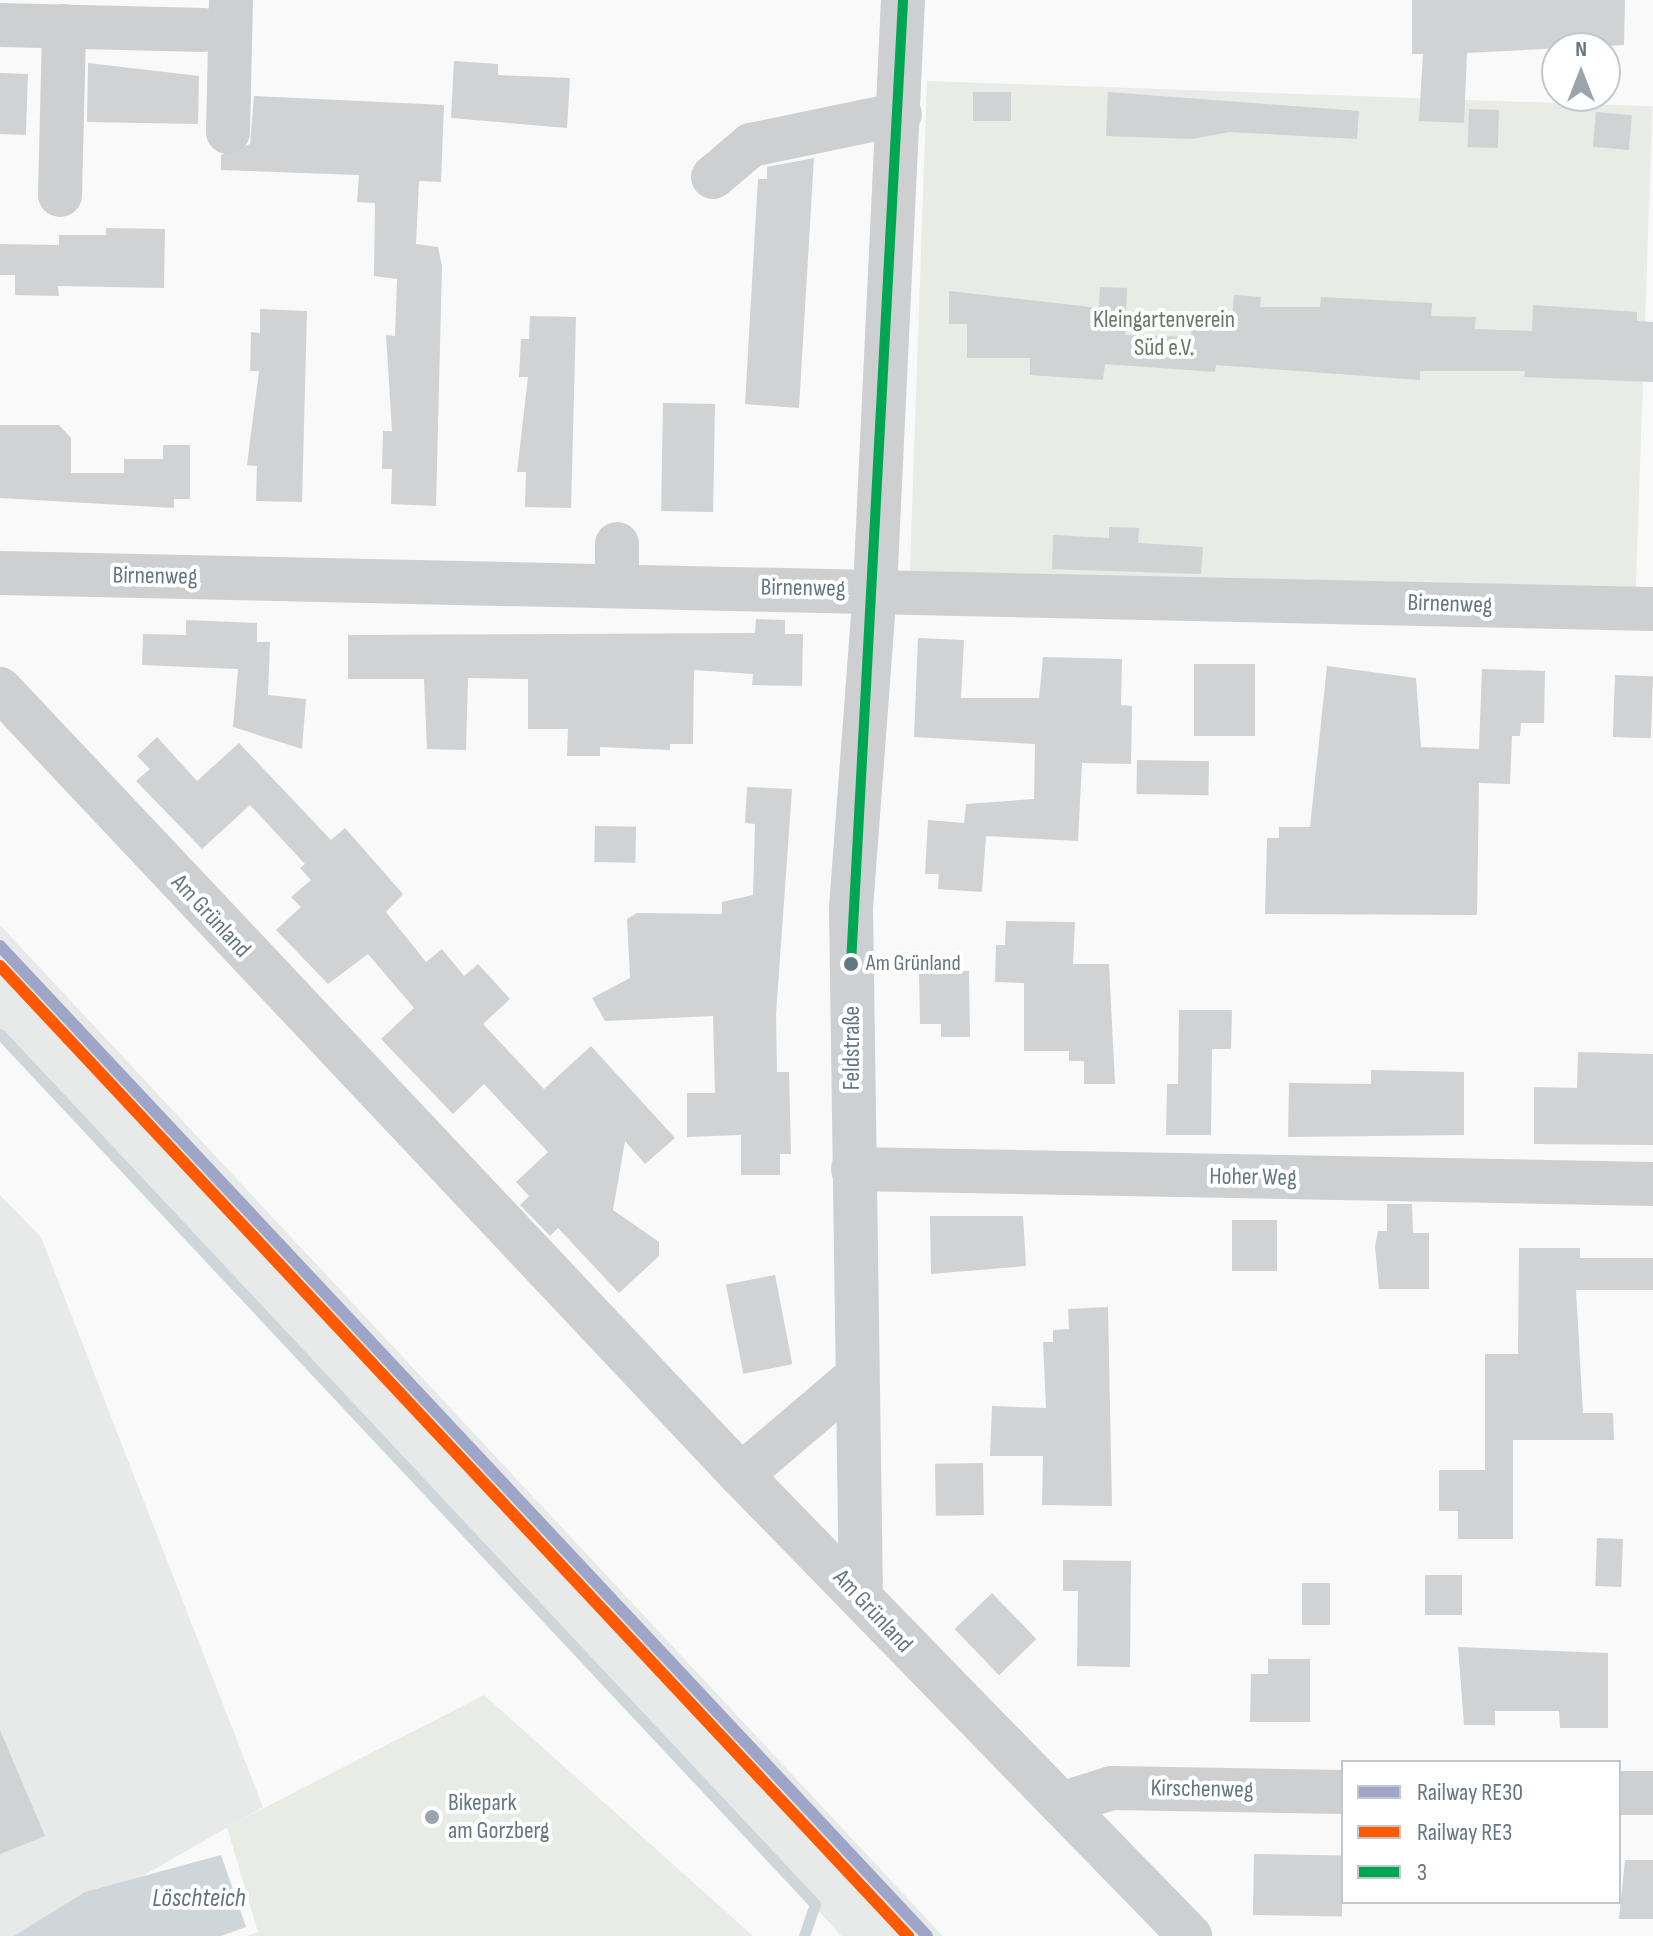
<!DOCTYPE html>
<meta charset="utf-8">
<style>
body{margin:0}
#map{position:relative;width:1653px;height:1936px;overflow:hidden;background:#f9f9f9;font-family:"Sofia Sans Condensed",sans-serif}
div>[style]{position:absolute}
.built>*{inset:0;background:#e8e9e9;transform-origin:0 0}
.green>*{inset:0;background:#e8ebe6;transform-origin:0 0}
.water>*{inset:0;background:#ced6d9}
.stream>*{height:11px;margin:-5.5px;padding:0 5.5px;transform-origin:5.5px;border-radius:5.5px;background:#ced6d9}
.building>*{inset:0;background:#d0d2d3;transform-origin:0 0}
.minor>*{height:44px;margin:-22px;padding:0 22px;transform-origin:22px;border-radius:22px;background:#cecfd0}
.bus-1>*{height:10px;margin:-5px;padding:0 5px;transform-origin:5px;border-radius:5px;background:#00a651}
.rail-1>*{height:12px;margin:-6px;padding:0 6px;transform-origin:6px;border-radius:6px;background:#9ea5c7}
.rail-2>*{height:12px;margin:-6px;padding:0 6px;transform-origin:6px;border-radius:6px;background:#ff5900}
.dots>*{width:22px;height:22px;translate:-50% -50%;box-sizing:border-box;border:4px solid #fff;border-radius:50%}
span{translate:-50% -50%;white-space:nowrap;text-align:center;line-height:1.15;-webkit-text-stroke:8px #fff;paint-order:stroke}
.bus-label{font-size:22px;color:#657683}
.left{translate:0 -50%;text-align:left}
.park-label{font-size:24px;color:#687a64}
.street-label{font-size:24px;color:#657683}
.poi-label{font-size:24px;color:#657683}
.water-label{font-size:26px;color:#60757c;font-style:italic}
.legend{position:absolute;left:1341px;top:1760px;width:280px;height:144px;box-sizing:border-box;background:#fff;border:2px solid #c1c8cd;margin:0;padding:10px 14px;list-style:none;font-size:24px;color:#657683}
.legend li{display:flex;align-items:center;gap:16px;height:40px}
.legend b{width:40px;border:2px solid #c1c8cd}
.north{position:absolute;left:1541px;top:32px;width:80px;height:80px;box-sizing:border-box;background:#fff;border:2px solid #c1c8cd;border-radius:50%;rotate:0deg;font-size:22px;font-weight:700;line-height:32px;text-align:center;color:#657683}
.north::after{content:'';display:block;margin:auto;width:28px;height:36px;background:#99a4ac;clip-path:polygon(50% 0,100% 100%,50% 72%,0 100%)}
</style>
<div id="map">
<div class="built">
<i style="left:0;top:925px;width:1385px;height:74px;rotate:47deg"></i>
<i style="clip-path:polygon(0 1195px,41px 1237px,263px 1807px,38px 1936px,0 1936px)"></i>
</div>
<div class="green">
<i style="left:927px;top:81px;width:726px;height:491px;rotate:2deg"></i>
<i style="clip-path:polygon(484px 1695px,753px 1936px,247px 1936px,258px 1932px,227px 1827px)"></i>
</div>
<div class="water">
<i style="clip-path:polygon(221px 1855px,246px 1927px,221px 1936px,14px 1936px,85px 1892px)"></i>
</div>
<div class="stream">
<i style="left:0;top:1034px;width:1192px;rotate:46.87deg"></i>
<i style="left:815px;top:1904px;width:34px;rotate:109deg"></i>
</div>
<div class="building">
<i style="clip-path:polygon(1412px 0,1625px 0,1624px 45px,1467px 53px,1464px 123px,1419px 121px,1423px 54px,1412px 54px)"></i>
<i style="clip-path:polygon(454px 61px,498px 64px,498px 75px,570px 78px,567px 128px,451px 118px)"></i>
<i style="clip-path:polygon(88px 63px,199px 76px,198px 124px,87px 122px)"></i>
<i style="left:0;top:73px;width:28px;height:61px;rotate:2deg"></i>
<i style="left:973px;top:92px;width:38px;height:29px"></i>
<i style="clip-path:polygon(1108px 92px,1359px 111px,1357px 139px,1229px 132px,1192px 139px,1106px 136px)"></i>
<i style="clip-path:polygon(254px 96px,444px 105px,441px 182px,419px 181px,416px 244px,438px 247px,442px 266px,436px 506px,391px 504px,392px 469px,382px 469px,383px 431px,392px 431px,386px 335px,395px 336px,397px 279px,374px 276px,375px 203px,357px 202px,359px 175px,221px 170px,221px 155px,250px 144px)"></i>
<i style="left:1469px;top:109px;width:30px;height:38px;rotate:2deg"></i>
<i style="left:1596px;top:112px;width:36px;height:35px;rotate:5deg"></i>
<i style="clip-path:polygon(814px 158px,799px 408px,745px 404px,758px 179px,767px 179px,767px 167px)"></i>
<i style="clip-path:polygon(106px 228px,165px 229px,164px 288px,58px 286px,59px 296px,15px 295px,15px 275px,0 275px,0 244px,59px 245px,59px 235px,106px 235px)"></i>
<i style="clip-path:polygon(1100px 287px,1127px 288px,1125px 335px,1191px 337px,1192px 317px,1232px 320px,1234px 295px,1261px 297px,1260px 307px,1320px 307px,1321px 297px,1432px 303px,1431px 316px,1476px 317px,1475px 329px,1532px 331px,1533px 305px,1637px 312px,1637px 321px,1653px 322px,1653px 382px,1524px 377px,1525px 371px,1420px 371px,1420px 380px,1216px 365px,1215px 372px,1105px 364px,1103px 380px,1030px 375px,1030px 358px,967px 358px,967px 324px,949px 324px,949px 291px,1099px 308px)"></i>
<i style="clip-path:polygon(260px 309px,307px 311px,302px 502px,256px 501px,257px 466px,247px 465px,259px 371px,250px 371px,251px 332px,260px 333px)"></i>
<i style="clip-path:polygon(530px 316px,576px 317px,571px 508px,525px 507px,526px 472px,517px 472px,528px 377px,519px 377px,521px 339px,529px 339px)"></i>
<i style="left:663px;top:403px;width:52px;height:108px;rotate:1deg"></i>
<i style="clip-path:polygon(0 425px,59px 425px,71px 438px,71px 473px,124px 473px,124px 459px,163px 459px,163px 445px,190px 445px,190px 499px,174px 499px,174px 508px,0 498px)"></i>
<i style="clip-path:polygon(1109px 527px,1139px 528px,1138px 543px,1203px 547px,1201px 574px,1052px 569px,1053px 535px,1109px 538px)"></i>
<i style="clip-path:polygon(756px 619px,785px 620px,785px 634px,803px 634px,802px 686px,752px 685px,753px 674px,694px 670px,693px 744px,670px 744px,670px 750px,600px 747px,600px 756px,567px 756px,568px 729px,528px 729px,528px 679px,468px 678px,466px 750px,427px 749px,424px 679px,348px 679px,348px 635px,755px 633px)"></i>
<i style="clip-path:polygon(186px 620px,257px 623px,257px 642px,270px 642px,268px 695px,306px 699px,302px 749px,233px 727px,238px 669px,142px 665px,143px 634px,186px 635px)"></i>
<i style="clip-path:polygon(918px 638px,964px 640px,961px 698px,1039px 698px,1043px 657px,1122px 659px,1121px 705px,1132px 706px,1131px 764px,1082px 763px,1078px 841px,986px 836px,982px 892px,938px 889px,939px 874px,925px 874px,928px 820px,964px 823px,966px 804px,1034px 799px,1035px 744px,914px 737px)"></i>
<i style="left:1194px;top:664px;width:61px;height:72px"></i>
<i style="clip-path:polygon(1327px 666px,1416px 678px,1421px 747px,1479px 749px,1482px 669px,1545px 671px,1544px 723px,1521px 723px,1520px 736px,1512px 736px,1510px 784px,1479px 783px,1477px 915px,1265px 914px,1267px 838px,1279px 838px,1279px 827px,1310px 827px)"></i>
<i style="left:1615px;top:675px;width:38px;height:62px;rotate:2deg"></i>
<i style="clip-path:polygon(157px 737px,197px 781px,239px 743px,331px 840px,345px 828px,403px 894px,386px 912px,426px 962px,442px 949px,464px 976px,478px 964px,510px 999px,483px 1024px,544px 1089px,591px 1046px,675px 1138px,645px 1164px,625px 1141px,613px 1210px,659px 1242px,659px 1256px,619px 1293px,558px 1228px,550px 1236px,520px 1205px,529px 1196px,516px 1182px,548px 1152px,484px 1084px,453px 1114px,381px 1039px,414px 1008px,368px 954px,328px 984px,276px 930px,301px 907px,291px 897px,311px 880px,300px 868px,305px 864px,250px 805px,202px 849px,136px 781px,150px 769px,137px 756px)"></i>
<i style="left:1137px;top:760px;width:72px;height:34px;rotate:1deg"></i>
<i style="clip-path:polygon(747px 787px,792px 789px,776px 1014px,777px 1072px,789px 1072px,791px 1154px,780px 1154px,780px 1175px,741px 1175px,741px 1135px,687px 1137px,687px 1093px,715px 1093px,713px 1016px,605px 1021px,592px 998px,630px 978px,627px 919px,637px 913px,722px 914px,722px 902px,753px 895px,755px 824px,745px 823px)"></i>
<i style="left:595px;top:826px;width:41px;height:36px;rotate:1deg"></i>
<i style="clip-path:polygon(1006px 921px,1075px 922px,1073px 964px,1109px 964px,1115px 1084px,1084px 1084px,1084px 1061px,1069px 1061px,1069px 1051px,1024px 1051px,1024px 983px,995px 982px,996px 945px,1005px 945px)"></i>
<i style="clip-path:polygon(919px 971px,969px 971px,970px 1037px,941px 1037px,941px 1024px,920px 1024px)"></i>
<i style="clip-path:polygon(1179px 1010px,1232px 1010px,1231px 1049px,1212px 1049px,1211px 1135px,1166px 1135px,1167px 1084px,1178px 1084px)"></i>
<i style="clip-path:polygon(1578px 1052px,1653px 1054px,1653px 1145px,1534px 1144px,1534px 1087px,1577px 1088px)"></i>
<i style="clip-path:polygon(1371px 1070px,1464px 1072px,1464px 1135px,1288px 1137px,1289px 1083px,1371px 1084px)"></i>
<i style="clip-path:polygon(1387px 1204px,1412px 1204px,1413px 1233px,1429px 1233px,1429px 1289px,1379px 1289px,1375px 1246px,1378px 1231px,1387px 1231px)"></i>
<i style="clip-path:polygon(930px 1216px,1023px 1216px,1026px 1266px,931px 1274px)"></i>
<i style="left:1232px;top:1220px;width:45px;height:51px"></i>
<i style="clip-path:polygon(1519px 1248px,1580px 1248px,1580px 1258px,1653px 1258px,1653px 1290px,1576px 1290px,1583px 1413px,1613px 1413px,1614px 1440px,1513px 1440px,1513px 1539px,1458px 1539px,1458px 1511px,1439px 1511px,1439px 1470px,1485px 1470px,1485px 1354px,1518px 1354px)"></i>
<i style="left:775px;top:1275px;width:91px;height:50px;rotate:79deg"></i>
<i style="clip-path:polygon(1108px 1307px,1112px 1506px,1042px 1505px,1043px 1456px,990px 1456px,992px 1406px,1046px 1408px,1043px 1342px,1053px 1342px,1053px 1330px,1069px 1329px,1068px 1309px)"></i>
<i style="left:983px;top:1463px;width:52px;height:48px;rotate:89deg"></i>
<i style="left:1597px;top:1538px;width:26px;height:48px;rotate:2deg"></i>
<i style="clip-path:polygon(1063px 1560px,1131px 1561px,1130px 1667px,1077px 1666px,1078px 1591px,1063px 1591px)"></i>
<i style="left:1462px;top:1575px;width:40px;height:37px;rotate:90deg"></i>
<i style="left:1302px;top:1583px;width:28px;height:42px"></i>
<i style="left:992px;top:1593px;width:64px;height:52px;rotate:46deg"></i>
<i style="clip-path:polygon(1458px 1647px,1608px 1653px,1608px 1728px,1560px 1728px,1559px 1711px,1495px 1711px,1495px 1725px,1464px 1725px)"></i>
<i style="clip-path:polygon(1268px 1659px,1310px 1659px,1310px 1722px,1250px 1722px,1251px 1674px,1268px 1674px)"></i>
<i style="clip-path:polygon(0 1730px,45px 1836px,0 1854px)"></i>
<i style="left:1254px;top:1854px;width:89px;height:61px;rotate:1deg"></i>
<i style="clip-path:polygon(1625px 1860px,1653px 1860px,1653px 1919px,1619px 1919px)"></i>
</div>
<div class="minor">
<i style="left:0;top:25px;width:204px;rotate:1.4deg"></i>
<i style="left:228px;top:132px;width:132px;rotate:-88.7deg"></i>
<i style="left:713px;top:177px;width:50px;rotate:-40.1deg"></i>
<i style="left:751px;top:145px;width:152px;rotate:-11.8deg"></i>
<i style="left:60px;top:195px;width:169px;rotate:-88.6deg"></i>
<i style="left:617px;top:544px;width:41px;rotate:90deg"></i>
<i style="left:0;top:573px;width:1653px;rotate:1.25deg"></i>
<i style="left:0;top:689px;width:1080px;rotate:46.69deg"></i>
<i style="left:741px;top:1475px;width:644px;rotate:45.76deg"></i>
<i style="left:853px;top:1169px;width:800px;rotate:1.07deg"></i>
<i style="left:741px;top:1475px;width:150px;rotate:-40.4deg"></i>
<i style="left:861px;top:1597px;width:689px;rotate:-90.83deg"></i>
<i style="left:851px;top:908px;width:320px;rotate:-85.7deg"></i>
<i style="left:875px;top:589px;width:590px;rotate:-87.28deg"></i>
<i style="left:1619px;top:1793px;width:34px"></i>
<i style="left:1064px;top:1803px;width:50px;rotate:-17.4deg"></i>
<i style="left:1112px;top:1788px;width:231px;rotate:1deg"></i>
</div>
<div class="bus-1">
<i style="left:851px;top:964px;width:965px;rotate:-86.91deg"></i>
</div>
<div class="rail-1">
<i style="left:0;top:946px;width:1356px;rotate:46.88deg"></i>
</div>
<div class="rail-2">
<i style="left:0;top:966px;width:1329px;rotate:46.89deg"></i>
</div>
<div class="dots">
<i style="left:851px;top:964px;background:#657683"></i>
<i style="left:432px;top:1817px;background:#99a4ac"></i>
</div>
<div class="bus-label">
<span class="left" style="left:866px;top:964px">Am Grünland</span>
</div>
<div class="park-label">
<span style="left:1164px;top:334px">Kleingartenverein<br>Süd e.V.</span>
</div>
<div class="street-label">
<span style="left:155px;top:576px;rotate:1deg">Birnenweg</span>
<span style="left:803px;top:588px;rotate:1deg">Birnenweg</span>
<span style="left:1450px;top:604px;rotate:2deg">Birnenweg</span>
<span style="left:211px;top:916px;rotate:47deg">Am Grünland</span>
<span style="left:852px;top:1048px;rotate:-90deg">Feldstraße</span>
<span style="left:1253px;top:1177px;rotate:1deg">Hoher Weg</span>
<span style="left:873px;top:1611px;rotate:47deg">Am Grünland</span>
<span style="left:1202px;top:1789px;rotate:1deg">Kirschenweg</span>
</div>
<div class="poi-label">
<span class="left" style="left:448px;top:1817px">Bikepark<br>am Gorzberg</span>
</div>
<div class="water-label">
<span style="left:199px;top:1899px">Löschteich</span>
</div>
<ul class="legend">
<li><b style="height:10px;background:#9ea5c7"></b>Railway RE30</li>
<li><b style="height:10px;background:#ff5900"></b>Railway RE3</li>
<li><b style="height:10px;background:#00a651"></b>3</li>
</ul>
<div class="north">N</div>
</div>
